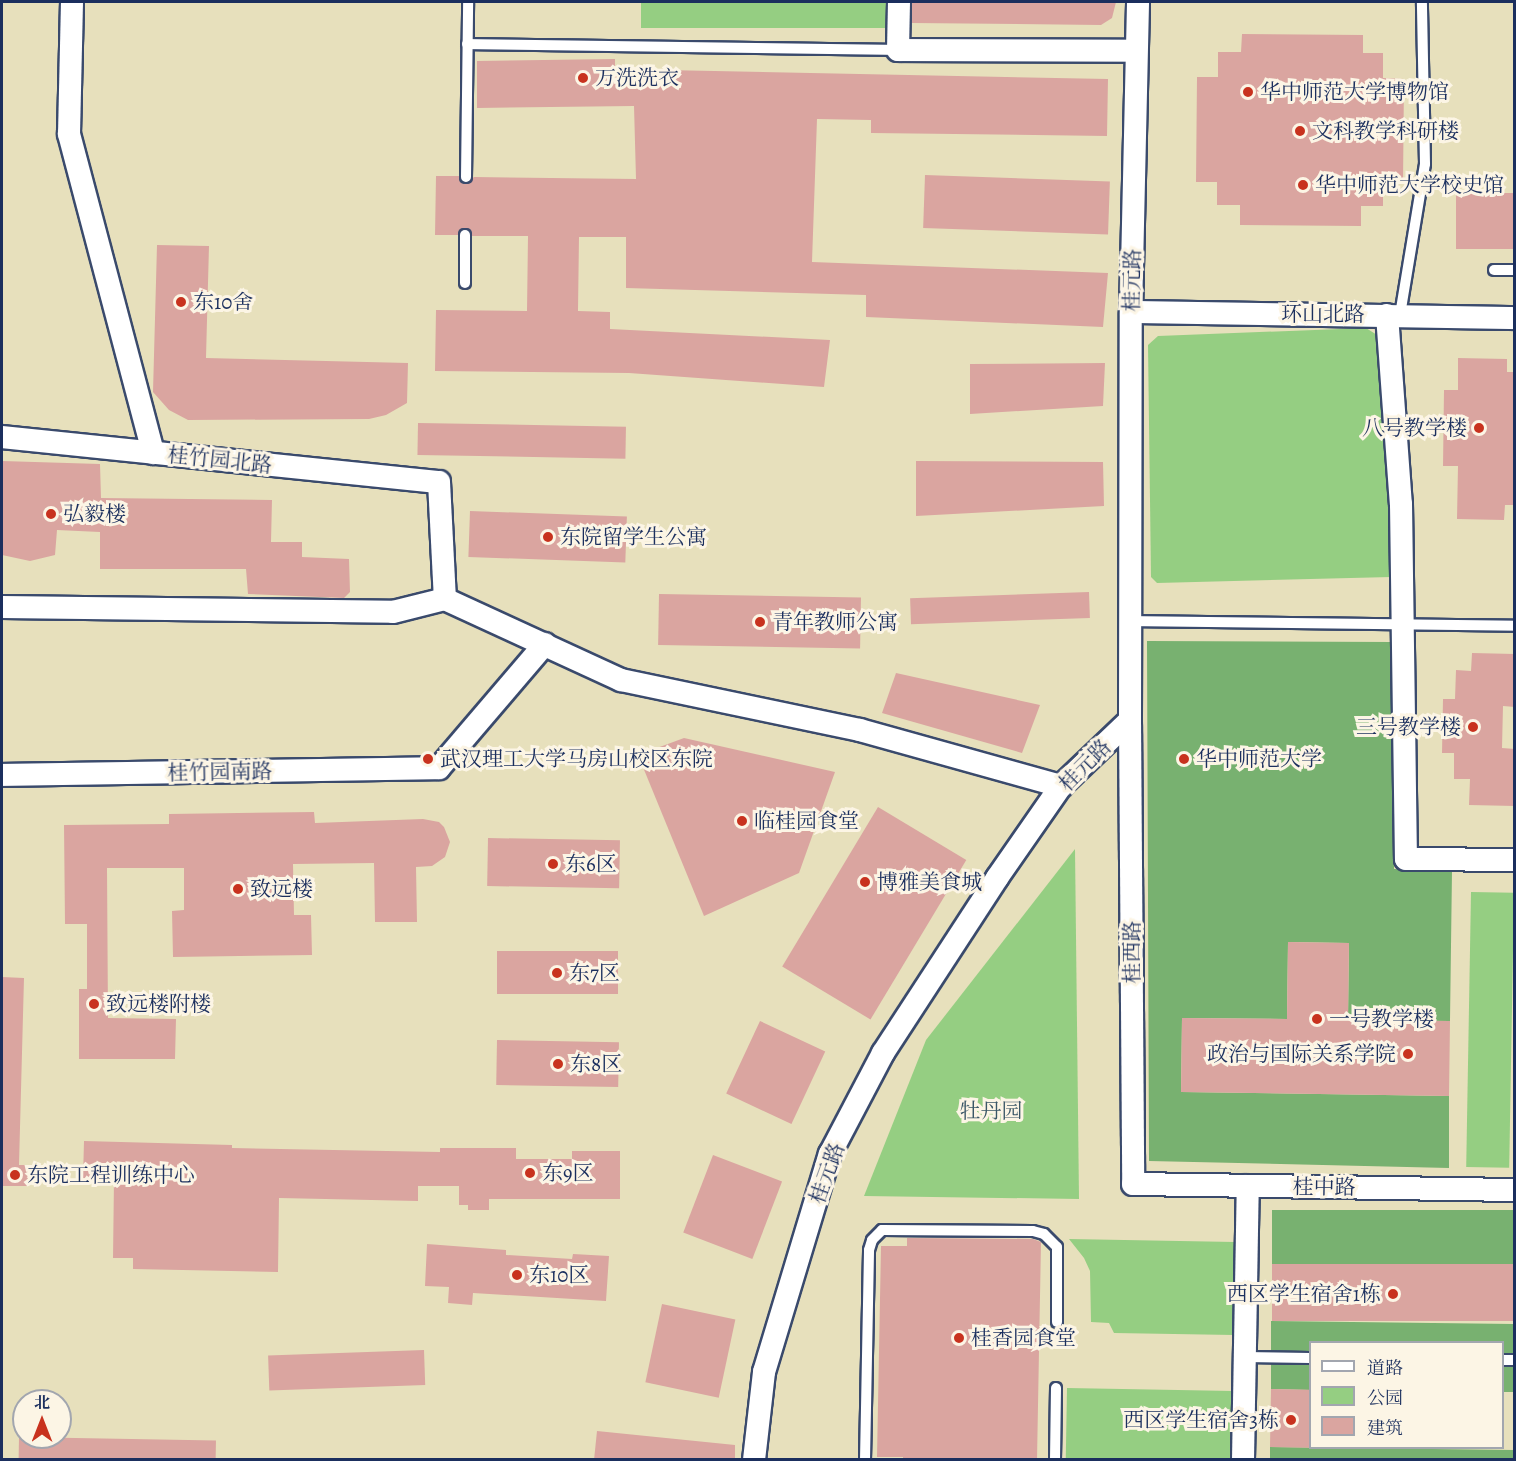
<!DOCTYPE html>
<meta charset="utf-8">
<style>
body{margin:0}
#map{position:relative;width:1516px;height:1461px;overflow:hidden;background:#e7e0bc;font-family:Alegreya,"Noto Serif SC",serif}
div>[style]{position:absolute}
.green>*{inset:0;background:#95ce82;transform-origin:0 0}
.forest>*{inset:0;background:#78b170;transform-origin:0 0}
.building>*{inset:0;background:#daa5a0;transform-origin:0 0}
.roads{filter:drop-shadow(2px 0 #3a4a6c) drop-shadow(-2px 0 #3a4a6c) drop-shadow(0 2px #3a4a6c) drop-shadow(0 -2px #3a4a6c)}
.lane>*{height:10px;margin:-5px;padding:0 5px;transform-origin:5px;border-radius:5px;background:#fff}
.street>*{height:22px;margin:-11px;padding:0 11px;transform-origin:11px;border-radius:11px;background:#fff}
.dots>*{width:16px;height:16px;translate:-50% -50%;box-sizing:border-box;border:3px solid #fcf5e5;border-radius:50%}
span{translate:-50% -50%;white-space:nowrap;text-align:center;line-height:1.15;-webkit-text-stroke:6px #fcf5e5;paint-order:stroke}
.poi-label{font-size:21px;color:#1b2f5e}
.left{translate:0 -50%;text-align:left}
.right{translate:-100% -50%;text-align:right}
.street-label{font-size:21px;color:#1b2f5e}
.park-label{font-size:21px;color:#3a5767}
.frame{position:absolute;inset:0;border:3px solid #1b2f5e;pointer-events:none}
.legend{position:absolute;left:1309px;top:1341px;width:195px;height:108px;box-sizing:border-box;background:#fcf5e5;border:2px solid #a2a6af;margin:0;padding:8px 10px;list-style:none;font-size:18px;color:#1b2f5e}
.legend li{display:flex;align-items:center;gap:12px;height:30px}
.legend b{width:30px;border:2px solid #a2a6af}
.north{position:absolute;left:12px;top:1389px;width:60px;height:60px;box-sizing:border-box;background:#fcf5e5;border:2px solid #a2a6af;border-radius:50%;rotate:0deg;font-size:16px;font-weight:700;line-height:24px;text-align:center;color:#1b2f5e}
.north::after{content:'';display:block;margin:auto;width:21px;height:27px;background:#c8321e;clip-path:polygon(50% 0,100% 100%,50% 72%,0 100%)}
</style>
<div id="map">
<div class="green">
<i style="left:641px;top:2px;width:252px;height:26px"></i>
<i style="clip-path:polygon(1366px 328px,1377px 335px,1394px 569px,1391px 577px,1157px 583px,1151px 577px,1148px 345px,1158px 336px)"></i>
<i style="clip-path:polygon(1075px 849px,1079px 1199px,864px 1196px,926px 1040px)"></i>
<i style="left:1471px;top:892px;width:43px;height:275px;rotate:1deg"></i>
<i style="clip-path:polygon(1069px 1239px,1235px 1242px,1234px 1335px,1114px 1333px,1109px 1323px,1091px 1322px,1090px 1271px,1084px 1258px)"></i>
<i style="left:1067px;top:1388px;width:166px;height:72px;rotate:1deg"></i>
</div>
<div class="forest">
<i style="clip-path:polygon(1147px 641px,1392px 642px,1394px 869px,1452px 871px,1450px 1021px,1348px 1020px,1349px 943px,1288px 942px,1287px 1019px,1182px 1018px,1181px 1092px,1449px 1096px,1449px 1168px,1149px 1161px)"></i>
<i style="left:1272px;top:1210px;width:242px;height:54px"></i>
<i style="clip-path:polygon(1271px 1321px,1514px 1324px,1514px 1392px,1503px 1392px,1502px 1342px,1310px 1342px,1310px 1390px,1271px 1389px)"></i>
<i style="clip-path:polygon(1270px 1447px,1514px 1450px,1514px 1460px,1270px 1460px)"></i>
</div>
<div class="building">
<i style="clip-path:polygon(912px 2px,1116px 2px,1112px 18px,1101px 25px,912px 23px)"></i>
<i style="clip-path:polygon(1242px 34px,1363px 35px,1363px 53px,1383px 53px,1383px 78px,1404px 79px,1403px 184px,1383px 184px,1383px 206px,1361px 206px,1361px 226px,1240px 225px,1240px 205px,1217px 205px,1217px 182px,1196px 182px,1197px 77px,1218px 77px,1218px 52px,1241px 52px)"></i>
<i style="clip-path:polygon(615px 59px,615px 69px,1108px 79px,1107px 136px,871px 133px,871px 120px,817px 119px,812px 262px,1108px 273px,1103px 327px,866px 317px,866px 295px,626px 288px,626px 237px,579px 237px,578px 311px,610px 312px,610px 329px,830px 340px,824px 387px,629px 373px,435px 371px,436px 310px,527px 311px,528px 236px,472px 236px,471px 231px,466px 228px,461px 229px,458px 235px,435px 235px,436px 176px,459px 176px,462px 183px,466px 184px,474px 177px,636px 179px,634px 106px,477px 108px,477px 61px)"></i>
<i style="left:925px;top:175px;width:185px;height:53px;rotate:2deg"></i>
<i style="left:1456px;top:193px;width:59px;height:56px"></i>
<i style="clip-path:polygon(157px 245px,209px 246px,206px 358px,408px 363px,407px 403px,386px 415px,369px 419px,188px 420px,169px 410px,153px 392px)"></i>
<i style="clip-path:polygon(1458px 358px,1507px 359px,1507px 372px,1515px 372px,1515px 505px,1505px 505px,1504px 520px,1457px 519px,1458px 466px,1443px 466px,1444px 390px,1458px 390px)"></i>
<i style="clip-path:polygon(1105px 363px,1103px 406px,970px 414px,970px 364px)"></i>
<i style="left:418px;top:423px;width:208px;height:32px;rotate:1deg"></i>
<i style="clip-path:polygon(2px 461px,100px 464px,101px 498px,272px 500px,271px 542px,302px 542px,302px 557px,349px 559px,350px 592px,344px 598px,248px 594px,246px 569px,100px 569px,100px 532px,57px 530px,55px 555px,30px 561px,2px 555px)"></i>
<i style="clip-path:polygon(916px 461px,1103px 462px,1104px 506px,916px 516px)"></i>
<i style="left:470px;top:511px;width:157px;height:46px;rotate:2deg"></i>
<i style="left:1089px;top:592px;width:26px;height:179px;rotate:88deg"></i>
<i style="left:659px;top:594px;width:202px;height:51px;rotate:1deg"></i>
<i style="clip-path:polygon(1472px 653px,1515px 654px,1515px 707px,1503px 706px,1502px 748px,1515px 749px,1515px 806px,1469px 805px,1470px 779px,1454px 779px,1454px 753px,1442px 753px,1443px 699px,1455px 699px,1456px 670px,1471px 671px)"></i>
<i style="clip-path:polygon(896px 673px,1040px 705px,1022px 753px,882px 713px)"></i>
<i style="clip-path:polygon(684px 738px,835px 772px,799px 873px,704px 916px,638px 755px)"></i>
<i style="left:878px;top:807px;width:103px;height:186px;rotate:31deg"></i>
<i style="clip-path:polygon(314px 812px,315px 823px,423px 819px,439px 822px,444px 827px,450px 842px,445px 857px,432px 866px,416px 867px,417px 922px,375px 922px,374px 863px,293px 864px,294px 915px,311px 915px,312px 955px,173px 957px,172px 911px,184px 910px,184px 868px,107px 868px,108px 1018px,176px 1019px,175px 1059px,79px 1059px,79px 989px,87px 989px,87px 924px,65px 924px,64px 825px,169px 824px,169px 814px)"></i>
<i style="left:488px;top:838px;width:132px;height:48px;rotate:1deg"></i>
<i style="clip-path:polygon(1288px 942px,1349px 943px,1348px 1020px,1450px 1021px,1449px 1096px,1181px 1092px,1182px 1018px,1287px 1019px)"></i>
<i style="left:497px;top:951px;width:121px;height:43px"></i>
<i style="clip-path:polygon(2px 977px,24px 978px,19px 1165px,29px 1165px,28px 1186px,2px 1186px)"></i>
<i style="left:760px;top:1021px;width:72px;height:80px;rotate:25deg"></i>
<i style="left:497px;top:1040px;width:122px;height:45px;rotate:1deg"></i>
<i style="clip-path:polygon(84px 1141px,232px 1145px,232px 1148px,440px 1152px,440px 1148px,516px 1148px,516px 1159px,572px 1159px,572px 1151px,620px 1151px,620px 1199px,489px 1199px,489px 1210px,468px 1210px,468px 1205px,459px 1205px,459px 1186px,418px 1186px,418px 1201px,279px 1198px,278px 1272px,133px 1269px,133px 1258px,113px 1258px,114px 1179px,83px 1178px)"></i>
<i style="left:713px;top:1155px;width:74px;height:83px;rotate:21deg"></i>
<i style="clip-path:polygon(907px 1238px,1033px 1239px,1041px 1242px,1037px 1460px,903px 1460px,903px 1457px,877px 1457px,881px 1246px,907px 1246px)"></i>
<i style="clip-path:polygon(427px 1244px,506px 1250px,506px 1255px,572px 1259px,573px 1254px,609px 1256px,606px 1301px,473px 1293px,472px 1305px,448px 1303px,449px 1287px,425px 1286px)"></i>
<i style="left:1272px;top:1264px;width:243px;height:57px"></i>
<i style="left:662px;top:1304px;width:75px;height:80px;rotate:12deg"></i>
<i style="left:424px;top:1350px;width:35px;height:156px;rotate:88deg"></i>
<i style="left:1271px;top:1389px;width:40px;height:58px;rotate:1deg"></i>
<i style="clip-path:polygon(597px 1431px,735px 1445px,735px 1460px,594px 1460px)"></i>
<i style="left:19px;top:1437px;width:197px;height:23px;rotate:1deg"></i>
</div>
<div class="roads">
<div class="lane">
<i style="left:467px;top:44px;width:431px;rotate:0.8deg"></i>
<i style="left:466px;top:177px;width:175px;rotate:-89.3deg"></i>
<i style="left:1494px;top:270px;width:20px"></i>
<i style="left:465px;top:283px;width:48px;rotate:-90deg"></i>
<i style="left:1400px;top:315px;width:153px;rotate:-80.6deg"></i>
<i style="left:1425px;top:164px;width:162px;rotate:-91.1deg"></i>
<i style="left:1130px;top:621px;width:384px;rotate:0.7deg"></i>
<i style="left:1245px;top:1357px;width:65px;rotate:0.9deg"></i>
<i style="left:1502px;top:1360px;width:12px"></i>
<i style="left:865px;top:1460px;width:210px;rotate:-88.9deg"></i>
<i style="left:869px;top:1250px;width:10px;rotate:-73deg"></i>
<i style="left:872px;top:1240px;width:14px;rotate:-45deg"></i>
<i style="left:882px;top:1230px;width:151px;rotate:0.4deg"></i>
<i style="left:1033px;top:1231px;width:11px;rotate:15deg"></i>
<i style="left:1044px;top:1234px;width:18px;rotate:45deg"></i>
<i style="left:1057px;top:1247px;width:75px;rotate:90deg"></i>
<i style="left:1055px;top:1460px;width:72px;rotate:-89.2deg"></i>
</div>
<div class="street">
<i style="left:72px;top:2px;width:132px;rotate:91.3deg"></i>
<i style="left:69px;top:134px;width:330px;rotate:75.2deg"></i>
<i style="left:899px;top:2px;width:48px;rotate:91.2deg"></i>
<i style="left:898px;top:50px;width:238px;rotate:0.2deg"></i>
<i style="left:1131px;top:312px;width:383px;rotate:0.9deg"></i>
<i style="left:1387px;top:315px;width:190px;rotate:85.8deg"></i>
<i style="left:1401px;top:504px;width:355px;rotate:89.2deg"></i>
<i style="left:1406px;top:859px;width:108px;rotate:0.5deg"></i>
<i style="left:2px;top:437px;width:439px;rotate:5.9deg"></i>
<i style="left:439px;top:482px;width:117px;rotate:87.1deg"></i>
<i style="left:445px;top:599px;width:194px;rotate:24.7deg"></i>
<i style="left:621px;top:680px;width:244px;rotate:11.8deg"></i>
<i style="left:860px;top:730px;width:209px;rotate:15.6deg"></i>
<i style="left:2px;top:607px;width:391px;rotate:0.7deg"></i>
<i style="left:393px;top:612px;width:54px;rotate:-14deg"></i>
<i style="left:1130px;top:720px;width:464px;rotate:89.6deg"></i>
<i style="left:1133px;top:1184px;width:381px;rotate:0.9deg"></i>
<i style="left:2px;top:775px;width:437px;rotate:-0.9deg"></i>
<i style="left:439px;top:768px;width:163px;rotate:-49.5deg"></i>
<i style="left:754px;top:1460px;width:89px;rotate:-83.5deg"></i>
<i style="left:764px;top:1372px;width:228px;rotate:-73.2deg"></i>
<i style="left:830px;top:1154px;width:114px;rotate:-62.3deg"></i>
<i style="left:883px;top:1053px;width:209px;rotate:-56.9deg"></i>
<i style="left:997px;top:878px;width:112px;rotate:-55.2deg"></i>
<i style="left:1061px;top:786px;width:95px;rotate:-43.7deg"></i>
<i style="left:1130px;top:720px;width:408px;rotate:-89.9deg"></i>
<i style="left:1131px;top:312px;width:310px;rotate:-88.7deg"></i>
<i style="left:1243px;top:1460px;width:274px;rotate:-89deg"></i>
</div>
</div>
<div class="dots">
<i style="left:583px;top:78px;background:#c8321e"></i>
<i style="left:1248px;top:92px;background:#c8321e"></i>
<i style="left:1300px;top:131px;background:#c8321e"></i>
<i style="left:1303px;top:185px;background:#c8321e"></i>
<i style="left:181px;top:302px;background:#c8321e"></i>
<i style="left:1479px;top:428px;background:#c8321e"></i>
<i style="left:51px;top:514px;background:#c8321e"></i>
<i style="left:548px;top:537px;background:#c8321e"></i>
<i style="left:760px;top:622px;background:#c8321e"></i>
<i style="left:1473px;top:727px;background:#c8321e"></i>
<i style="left:428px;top:759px;background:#c8321e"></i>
<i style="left:1184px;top:759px;background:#c8321e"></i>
<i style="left:742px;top:821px;background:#c8321e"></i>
<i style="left:553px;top:864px;background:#c8321e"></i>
<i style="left:865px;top:882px;background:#c8321e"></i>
<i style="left:238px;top:889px;background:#c8321e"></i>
<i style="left:557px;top:973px;background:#c8321e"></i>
<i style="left:94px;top:1004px;background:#c8321e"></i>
<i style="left:1317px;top:1019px;background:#c8321e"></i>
<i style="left:1408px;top:1054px;background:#c8321e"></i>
<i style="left:558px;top:1064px;background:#c8321e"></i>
<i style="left:530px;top:1173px;background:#c8321e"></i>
<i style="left:15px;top:1175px;background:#c8321e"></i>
<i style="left:517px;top:1275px;background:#c8321e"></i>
<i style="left:1393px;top:1294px;background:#c8321e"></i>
<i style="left:959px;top:1338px;background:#c8321e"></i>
<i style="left:1291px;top:1420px;background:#c8321e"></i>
</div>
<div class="poi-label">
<span class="left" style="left:595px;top:78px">万洗洗衣</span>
<span class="left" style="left:1260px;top:92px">华中师范大学博物馆</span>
<span class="left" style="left:1312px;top:131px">文科教学科研楼</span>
<span class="left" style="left:1315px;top:185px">华中师范大学校史馆</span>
<span class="left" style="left:193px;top:302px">东10舍</span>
<span class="right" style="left:1467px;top:428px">八号教学楼</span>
<span class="left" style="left:63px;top:514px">弘毅楼</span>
<span class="left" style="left:560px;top:537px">东院留学生公寓</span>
<span class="left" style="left:772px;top:622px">青年教师公寓</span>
<span class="right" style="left:1461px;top:727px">三号教学楼</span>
<span class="left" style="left:440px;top:759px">武汉理工大学马房山校区东院</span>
<span class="left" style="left:1196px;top:759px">华中师范大学</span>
<span class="left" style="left:754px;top:821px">临桂园食堂</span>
<span class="left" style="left:565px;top:864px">东6区</span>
<span class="left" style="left:877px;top:882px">博雅美食城</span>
<span class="left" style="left:250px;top:889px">致远楼</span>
<span class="left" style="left:569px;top:973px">东7区</span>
<span class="left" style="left:106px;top:1004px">致远楼附楼</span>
<span class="left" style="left:1329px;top:1019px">一号教学楼</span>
<span class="right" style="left:1396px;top:1054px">政治与国际关系学院</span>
<span class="left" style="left:570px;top:1064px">东8区</span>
<span class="left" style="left:542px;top:1173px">东9区</span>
<span class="left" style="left:27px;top:1175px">东院工程训练中心</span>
<span class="left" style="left:529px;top:1275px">东10区</span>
<span class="right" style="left:1381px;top:1294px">西区学生宿舍1栋</span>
<span class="left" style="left:971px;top:1338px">桂香园食堂</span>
<span class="right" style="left:1279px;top:1420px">西区学生宿舍3栋</span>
</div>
<div class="street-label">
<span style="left:1132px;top:280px;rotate:-89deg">桂元路</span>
<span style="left:1323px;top:314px">环山北路</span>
<span style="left:220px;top:460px;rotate:6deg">桂竹园北路</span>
<span style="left:1085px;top:765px;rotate:-45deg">桂元路</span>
<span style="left:220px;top:772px;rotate:-1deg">桂竹园南路</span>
<span style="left:1132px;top:952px;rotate:-90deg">桂西路</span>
<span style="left:827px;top:1173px;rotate:-70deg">桂元路</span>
<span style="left:1324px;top:1187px;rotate:1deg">桂中路</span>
</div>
<div class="park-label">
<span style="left:991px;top:1111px">牡丹园</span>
</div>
<div class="frame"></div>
<ul class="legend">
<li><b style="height:8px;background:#fff"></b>道路</li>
<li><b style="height:16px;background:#95ce82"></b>公园</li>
<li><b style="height:16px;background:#daa5a0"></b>建筑</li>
</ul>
<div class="north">北</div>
</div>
